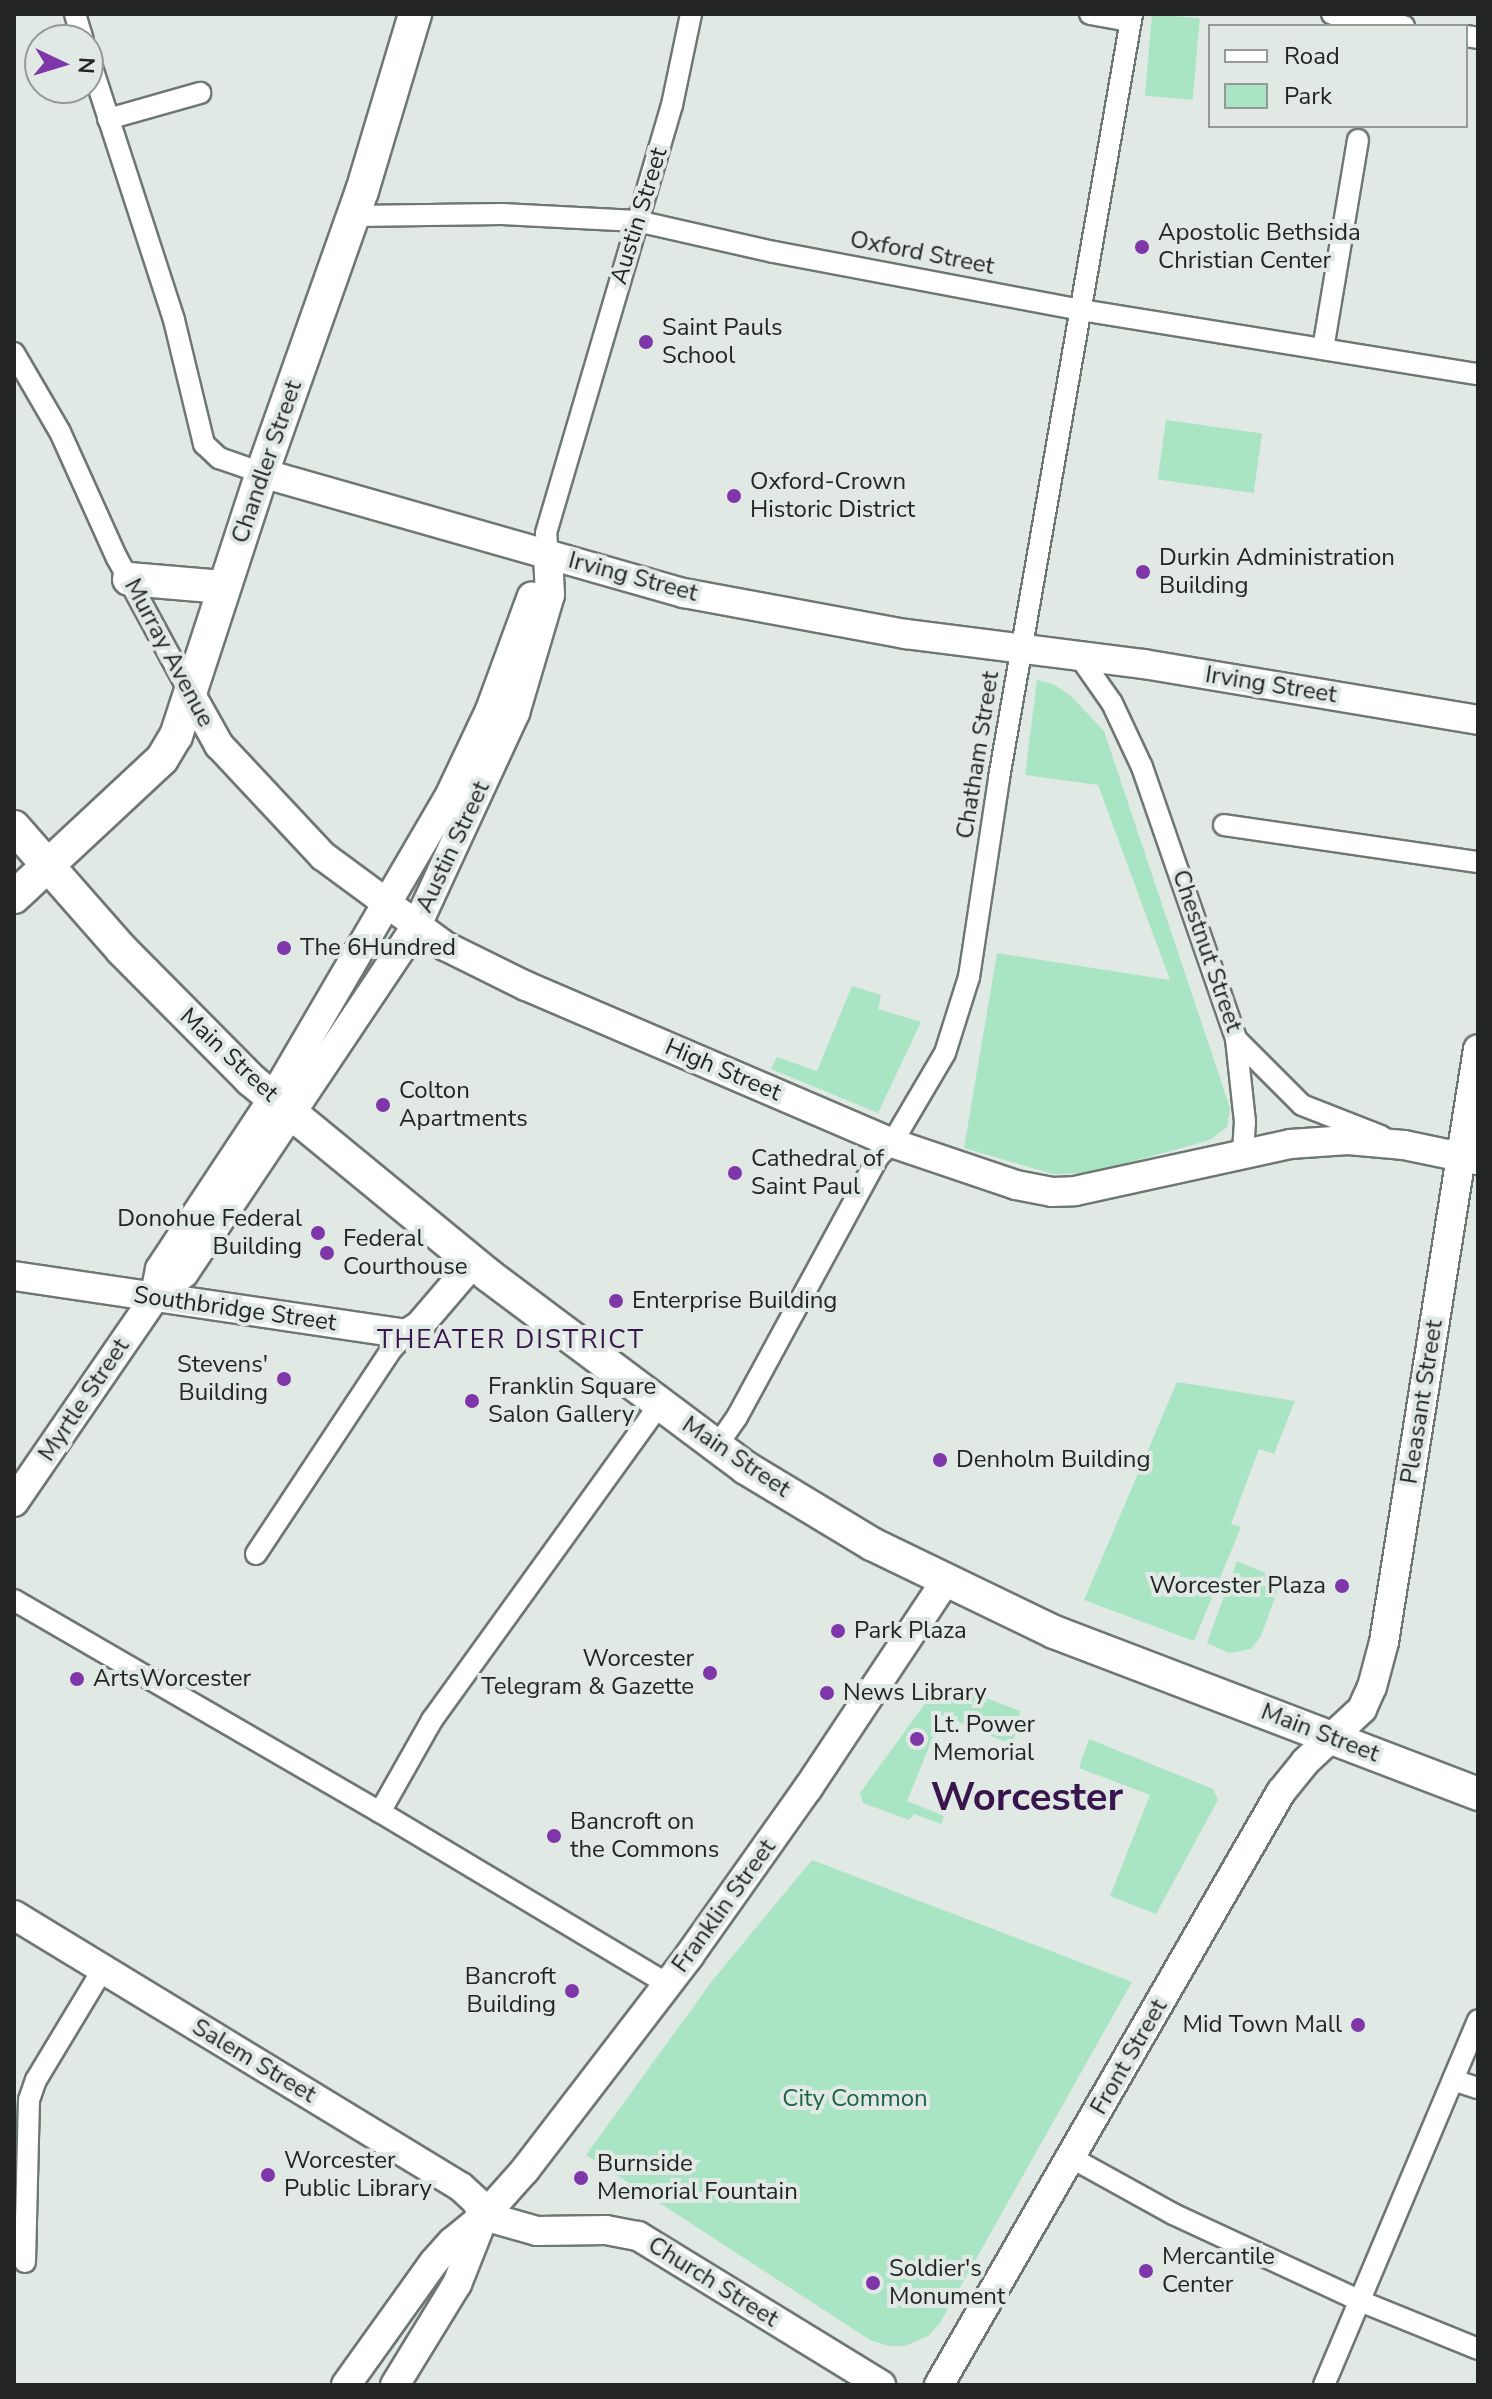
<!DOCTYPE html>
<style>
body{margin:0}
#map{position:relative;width:1492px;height:2399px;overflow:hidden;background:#e0e9e4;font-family:"Nunito Sans",sans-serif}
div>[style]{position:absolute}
.green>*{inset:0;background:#a9e5c5;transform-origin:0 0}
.roads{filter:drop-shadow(2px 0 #6f7773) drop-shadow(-2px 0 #6f7773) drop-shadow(0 2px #6f7773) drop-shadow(0 -2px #6f7773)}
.street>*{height:20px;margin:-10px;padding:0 10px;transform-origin:10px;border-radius:10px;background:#fff}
.secondary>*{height:28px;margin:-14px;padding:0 14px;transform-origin:14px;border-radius:14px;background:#fff}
.primary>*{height:32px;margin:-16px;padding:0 16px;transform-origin:16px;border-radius:16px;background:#fff}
.dots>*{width:22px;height:22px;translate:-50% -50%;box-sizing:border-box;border:4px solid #e0e9e4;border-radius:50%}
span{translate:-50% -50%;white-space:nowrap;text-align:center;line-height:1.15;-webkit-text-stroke:8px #e0e9e4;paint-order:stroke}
.street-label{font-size:24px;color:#222523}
.poi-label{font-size:24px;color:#222523}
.left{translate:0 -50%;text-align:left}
.right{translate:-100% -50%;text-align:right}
.park-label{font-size:24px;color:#1d6345}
.neighbourhood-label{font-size:26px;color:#38154c;letter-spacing:2px}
.town-label{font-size:40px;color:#38154c;font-weight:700}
.frame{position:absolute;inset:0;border:16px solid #222523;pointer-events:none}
.legend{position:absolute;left:1208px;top:24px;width:260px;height:104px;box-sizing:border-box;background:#e0e9e4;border:2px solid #949b97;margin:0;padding:10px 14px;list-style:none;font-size:24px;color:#222523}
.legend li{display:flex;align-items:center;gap:16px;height:40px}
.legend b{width:40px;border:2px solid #949b97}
.north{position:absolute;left:24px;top:24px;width:80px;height:80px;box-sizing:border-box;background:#e0e9e4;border:2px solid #949b97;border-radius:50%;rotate:94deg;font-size:22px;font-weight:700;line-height:32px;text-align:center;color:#222523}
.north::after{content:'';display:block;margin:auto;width:28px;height:36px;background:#7f36a8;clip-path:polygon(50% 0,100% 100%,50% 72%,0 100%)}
</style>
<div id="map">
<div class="green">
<i style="left:1152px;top:14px;width:48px;height:82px;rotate:5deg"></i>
<i style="left:1166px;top:420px;width:97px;height:60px;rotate:8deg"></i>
<i style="clip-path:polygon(1037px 680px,1053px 684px,1071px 696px,1104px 731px,1230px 1108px,1227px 1127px,1210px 1140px,1091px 1173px,1053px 1174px,964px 1148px,997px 953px,1170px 980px,1098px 785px,1025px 775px)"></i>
<i style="clip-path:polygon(852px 986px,881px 995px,878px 1009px,921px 1022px,878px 1113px,771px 1069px,777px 1057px,817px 1071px)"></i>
<i style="clip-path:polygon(1177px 1382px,1295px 1401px,1274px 1454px,1259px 1449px,1231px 1524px,1241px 1527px,1194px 1641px,1084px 1600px)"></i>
<i style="clip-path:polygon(1237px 1561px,1281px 1580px,1261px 1636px,1251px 1649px,1229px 1653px,1207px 1643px)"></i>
<i style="clip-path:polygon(955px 1686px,1020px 1711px,1013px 1745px,942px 1715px,907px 1801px,944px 1816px,941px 1824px,914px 1814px,909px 1820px,863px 1803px,860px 1793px,937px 1687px)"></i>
<i style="clip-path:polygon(1089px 1739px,1213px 1789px,1218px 1800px,1156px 1914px,1110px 1896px,1150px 1795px,1079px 1768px)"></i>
<i style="clip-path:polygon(812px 1860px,1132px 1982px,940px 2323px,928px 2336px,905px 2346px,889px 2346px,870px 2340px,586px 2155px,712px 1981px)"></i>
</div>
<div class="roads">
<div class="street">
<i style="left:75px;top:14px;width:27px;rotate:73deg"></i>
<i style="left:1090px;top:14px;width:41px;rotate:9.9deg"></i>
<i style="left:1332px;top:14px;width:73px;rotate:9.5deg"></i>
<i style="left:1466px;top:36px;width:12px;rotate:9deg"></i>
<i style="left:88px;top:55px;width:279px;rotate:72deg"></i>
<i style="left:174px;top:320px;width:128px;rotate:76.4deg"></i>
<i style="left:204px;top:444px;width:21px;rotate:43deg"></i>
<i style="left:219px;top:458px;width:46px;rotate:19.2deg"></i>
<i style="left:108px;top:119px;width:96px;rotate:-15.8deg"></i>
<i style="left:354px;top:216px;width:148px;rotate:-0.8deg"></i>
<i style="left:502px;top:214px;width:135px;rotate:3deg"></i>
<i style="left:637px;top:221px;width:140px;rotate:12.8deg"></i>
<i style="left:774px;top:252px;width:312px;rotate:10.7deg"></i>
<i style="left:1081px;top:310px;width:402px;rotate:9.2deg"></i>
<i style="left:1323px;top:349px;width:212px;rotate:-80.5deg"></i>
<i style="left:14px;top:353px;width:91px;rotate:59.8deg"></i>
<i style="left:60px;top:432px;width:138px;rotate:65.7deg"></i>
<i style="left:117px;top:558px;width:153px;rotate:61.6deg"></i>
<i style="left:548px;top:555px;width:22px;rotate:-95deg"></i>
<i style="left:546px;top:533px;width:446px;rotate:-73.6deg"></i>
<i style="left:672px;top:105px;width:93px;rotate:-78.2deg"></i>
<i style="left:1079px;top:656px;width:57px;rotate:54.9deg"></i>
<i style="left:1112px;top:703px;width:71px;rotate:64.9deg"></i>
<i style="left:1142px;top:767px;width:288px;rotate:70.9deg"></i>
<i style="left:1236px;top:1039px;width:93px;rotate:45deg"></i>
<i style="left:1302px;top:1105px;width:85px;rotate:21.4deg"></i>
<i style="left:1224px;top:825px;width:257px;rotate:8.3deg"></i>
<i style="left:1236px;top:1039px;width:83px;rotate:83.8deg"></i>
<i style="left:1245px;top:1122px;width:31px;rotate:94deg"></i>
<i style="left:716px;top:1447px;width:37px;rotate:-55deg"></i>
<i style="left:737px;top:1417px;width:297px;rotate:-61.5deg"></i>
<i style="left:879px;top:1156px;width:18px;rotate:-45deg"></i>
<i style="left:892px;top:1143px;width:104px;rotate:-59.5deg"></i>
<i style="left:945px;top:1053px;width:80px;rotate:-72.5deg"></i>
<i style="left:969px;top:977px;width:201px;rotate:-81.4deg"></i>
<i style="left:999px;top:778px;width:775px;rotate:-80.12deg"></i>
<i style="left:256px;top:1554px;width:245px;rotate:-56.5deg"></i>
<i style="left:391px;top:1350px;width:22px;rotate:-47deg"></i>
<i style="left:14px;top:1600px;width:423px;rotate:30.1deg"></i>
<i style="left:380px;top:1812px;width:335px;rotate:30.9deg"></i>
<i style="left:380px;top:1812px;width:106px;rotate:-60.5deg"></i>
<i style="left:432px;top:1720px;width:388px;rotate:-54.2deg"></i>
<i style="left:1453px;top:2080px;width:26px;rotate:18deg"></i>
<i style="left:1072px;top:2158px;width:115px;rotate:29deg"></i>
<i style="left:1173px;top:2214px;width:206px;rotate:24.9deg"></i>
<i style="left:1360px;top:2301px;width:127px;rotate:22.1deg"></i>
<i style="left:25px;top:2262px;width:162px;rotate:-88.6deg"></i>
<i style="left:29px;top:2100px;width:21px;rotate:-71deg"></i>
<i style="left:36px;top:2080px;width:130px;rotate:-58.9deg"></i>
<i style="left:1324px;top:2385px;width:396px;rotate:-67.1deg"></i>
</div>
<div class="secondary">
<i style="left:262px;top:473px;width:439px;rotate:15.9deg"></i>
<i style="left:684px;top:593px;width:226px;rotate:10.5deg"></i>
<i style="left:906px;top:634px;width:240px;rotate:7.2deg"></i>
<i style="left:1144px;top:664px;width:339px;rotate:9.5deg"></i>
<i style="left:190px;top:693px;width:60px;rotate:60.9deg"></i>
<i style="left:219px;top:745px;width:152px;rotate:46.9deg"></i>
<i style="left:323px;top:856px;width:152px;rotate:36.4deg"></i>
<i style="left:445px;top:946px;width:90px;rotate:26.3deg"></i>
<i style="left:526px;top:986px;width:398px;rotate:23.2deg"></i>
<i style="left:892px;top:1143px;width:131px;rotate:18.7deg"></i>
<i style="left:1016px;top:1185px;width:37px;rotate:11deg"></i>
<i style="left:1052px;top:1192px;width:23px;rotate:-2deg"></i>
<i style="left:1075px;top:1191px;width:220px;rotate:-12.3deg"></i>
<i style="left:1290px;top:1144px;width:58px;rotate:-3.9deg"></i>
<i style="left:1348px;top:1140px;width:56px;rotate:5.1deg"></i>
<i style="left:1404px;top:1145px;width:74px;rotate:11.8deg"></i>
<i style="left:14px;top:1276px;width:396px;rotate:8.4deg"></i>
<i style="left:406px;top:1334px;width:15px;rotate:-32deg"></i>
<i style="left:419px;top:1326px;width:83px;rotate:-49.4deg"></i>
<i style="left:154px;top:1298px;width:30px;rotate:-78deg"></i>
<i style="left:160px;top:1269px;width:205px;rotate:-56.5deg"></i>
<i style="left:273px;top:1098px;width:346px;rotate:-59.7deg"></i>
<i style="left:448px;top:799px;width:98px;rotate:-64.7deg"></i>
<i style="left:490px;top:710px;width:121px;rotate:-69.8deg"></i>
<i style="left:14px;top:1502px;width:247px;rotate:-55.5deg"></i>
<i style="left:154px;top:1298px;width:39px;rotate:-40deg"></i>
<i style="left:184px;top:1273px;width:419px;rotate:-56.2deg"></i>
<i style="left:417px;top:925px;width:234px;rotate:-65.2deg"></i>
<i style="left:515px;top:713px;width:123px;rotate:-73.5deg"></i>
<i style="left:550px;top:595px;width:40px;rotate:-92.9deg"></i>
<i style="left:14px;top:1915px;width:523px;rotate:31.32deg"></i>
<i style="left:461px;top:2187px;width:21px;rotate:43deg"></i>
<i style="left:476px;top:2201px;width:17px;rotate:62deg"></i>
<i style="left:484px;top:2216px;width:55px;rotate:15.8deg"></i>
<i style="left:537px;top:2231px;width:69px;rotate:-0.8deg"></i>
<i style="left:606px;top:2230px;width:33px;rotate:11deg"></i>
<i style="left:638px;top:2236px;width:285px;rotate:31.5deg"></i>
<i style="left:346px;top:2385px;width:151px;rotate:-54.4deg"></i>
<i style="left:434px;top:2262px;width:27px;rotate:-48deg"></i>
<i style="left:452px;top:2242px;width:41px;rotate:-39.1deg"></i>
<i style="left:484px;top:2216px;width:62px;rotate:-48.3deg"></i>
<i style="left:525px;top:2170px;width:270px;rotate:-52.5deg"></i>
<i style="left:689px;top:1956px;width:206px;rotate:-54.7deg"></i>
<i style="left:808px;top:1788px;width:247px;rotate:-56.4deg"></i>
<i style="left:395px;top:2385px;width:119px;rotate:-58.5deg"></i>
<i style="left:457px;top:2284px;width:73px;rotate:-68.3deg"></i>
<i style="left:939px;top:2385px;width:685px;rotate:-60.03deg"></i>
<i style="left:1281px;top:1792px;width:38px;rotate:-51deg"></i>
<i style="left:1305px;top:1762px;width:78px;rotate:-42.9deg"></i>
<i style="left:1362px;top:1709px;width:24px;rotate:-66deg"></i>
<i style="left:1372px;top:1687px;width:47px;rotate:-75.1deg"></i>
<i style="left:1384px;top:1642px;width:600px;rotate:-80.99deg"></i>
</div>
<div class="primary">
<i style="left:129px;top:579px;width:94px;rotate:4.9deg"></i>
<i style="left:14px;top:827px;width:164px;rotate:48.7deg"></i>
<i style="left:122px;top:950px;width:183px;rotate:45.2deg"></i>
<i style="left:251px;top:1080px;width:307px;rotate:39.4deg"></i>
<i style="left:488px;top:1275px;width:322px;rotate:36.8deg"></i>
<i style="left:746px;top:1468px;width:147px;rotate:31.1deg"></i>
<i style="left:872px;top:1544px;width:202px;rotate:25.8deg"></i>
<i style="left:1054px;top:1632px;width:454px;rotate:20.9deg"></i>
<i style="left:14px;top:897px;width:202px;rotate:-43deg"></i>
<i style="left:162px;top:759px;width:27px;rotate:-59deg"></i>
<i style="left:176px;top:736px;width:277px;rotate:-71.9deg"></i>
<i style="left:262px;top:473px;width:299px;rotate:-70.5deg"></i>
<i style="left:362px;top:191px;width:185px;rotate:-73.3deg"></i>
</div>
</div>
<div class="dots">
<i style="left:1142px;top:247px;background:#7f36a8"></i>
<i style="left:646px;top:342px;background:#7f36a8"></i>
<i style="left:734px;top:496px;background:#7f36a8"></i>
<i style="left:1143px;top:572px;background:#7f36a8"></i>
<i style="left:284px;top:948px;background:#7f36a8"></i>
<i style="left:383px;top:1105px;background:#7f36a8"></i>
<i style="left:735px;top:1173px;background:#7f36a8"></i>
<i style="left:318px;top:1233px;background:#7f36a8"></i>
<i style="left:327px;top:1253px;background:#7f36a8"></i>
<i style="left:616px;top:1301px;background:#7f36a8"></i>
<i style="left:284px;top:1379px;background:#7f36a8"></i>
<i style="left:472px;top:1401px;background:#7f36a8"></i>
<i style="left:940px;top:1460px;background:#7f36a8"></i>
<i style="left:1342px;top:1586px;background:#7f36a8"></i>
<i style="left:838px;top:1631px;background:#7f36a8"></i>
<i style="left:710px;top:1673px;background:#7f36a8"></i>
<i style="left:77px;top:1679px;background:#7f36a8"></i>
<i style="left:827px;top:1693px;background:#7f36a8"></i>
<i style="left:917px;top:1739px;background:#7f36a8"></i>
<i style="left:554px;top:1836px;background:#7f36a8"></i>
<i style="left:572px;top:1991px;background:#7f36a8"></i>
<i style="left:1358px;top:2025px;background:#7f36a8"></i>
<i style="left:268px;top:2175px;background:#7f36a8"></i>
<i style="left:581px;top:2178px;background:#7f36a8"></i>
<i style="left:1146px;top:2271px;background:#7f36a8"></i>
<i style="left:873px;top:2283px;background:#7f36a8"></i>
</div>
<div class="street-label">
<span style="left:639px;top:216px;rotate:-73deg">Austin Street</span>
<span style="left:922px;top:253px;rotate:11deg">Oxford Street</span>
<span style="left:267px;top:462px;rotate:-71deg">Chandler Street</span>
<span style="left:633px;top:577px;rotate:15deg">Irving Street</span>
<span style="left:169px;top:653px;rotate:62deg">Murray Avenue</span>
<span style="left:1271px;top:685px;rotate:9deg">Irving Street</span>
<span style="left:978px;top:755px;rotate:-81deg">Chatham Street</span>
<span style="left:453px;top:847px;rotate:-65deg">Austin Street</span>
<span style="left:1207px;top:951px;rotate:71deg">Chestnut Street</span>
<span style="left:229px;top:1055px;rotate:43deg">Main Street</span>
<span style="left:723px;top:1070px;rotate:23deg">High Street</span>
<span style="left:235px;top:1309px;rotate:8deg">Southbridge Street</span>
<span style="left:84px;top:1400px;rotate:-56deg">Myrtle Street</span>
<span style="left:1422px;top:1402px;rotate:-81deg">Pleasant Street</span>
<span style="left:736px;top:1457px;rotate:34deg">Main Street</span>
<span style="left:1320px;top:1733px;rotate:21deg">Main Street</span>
<span style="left:724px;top:1906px;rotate:-54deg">Franklin Street</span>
<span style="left:1129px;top:2057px;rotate:-60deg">Front Street</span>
<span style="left:254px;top:2061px;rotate:31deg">Salem Street</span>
<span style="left:713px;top:2282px;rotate:32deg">Church Street</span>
</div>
<div class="poi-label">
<span class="left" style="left:1158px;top:247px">Apostolic Bethsida<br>Christian Center</span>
<span class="left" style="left:662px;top:342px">Saint Pauls<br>School</span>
<span class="left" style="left:750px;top:496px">Oxford-Crown<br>Historic District</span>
<span class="left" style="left:1159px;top:572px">Durkin Administration<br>Building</span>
<span class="left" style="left:300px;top:948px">The 6Hundred</span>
<span class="left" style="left:399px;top:1105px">Colton<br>Apartments</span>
<span class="left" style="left:751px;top:1173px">Cathedral of<br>Saint Paul</span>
<span class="right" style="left:302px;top:1233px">Donohue Federal<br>Building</span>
<span class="left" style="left:343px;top:1253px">Federal<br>Courthouse</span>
<span class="left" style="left:632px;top:1301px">Enterprise Building</span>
<span class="right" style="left:268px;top:1379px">Stevens'<br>Building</span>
<span class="left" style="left:488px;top:1401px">Franklin Square<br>Salon Gallery</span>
<span class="left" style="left:956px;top:1460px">Denholm Building</span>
<span class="right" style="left:1326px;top:1586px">Worcester Plaza</span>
<span class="left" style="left:854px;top:1631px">Park Plaza</span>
<span class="right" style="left:694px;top:1673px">Worcester<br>Telegram &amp; Gazette</span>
<span class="left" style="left:93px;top:1679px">ArtsWorcester</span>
<span class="left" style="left:843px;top:1693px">News Library</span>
<span class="left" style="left:933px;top:1739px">Lt. Power<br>Memorial</span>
<span class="left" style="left:570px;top:1836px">Bancroft on<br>the Commons</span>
<span class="right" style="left:556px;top:1991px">Bancroft<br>Building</span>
<span class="right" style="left:1342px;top:2025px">Mid Town Mall</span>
<span class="left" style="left:284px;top:2175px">Worcester<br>Public Library</span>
<span class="left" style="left:597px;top:2178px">Burnside<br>Memorial Fountain</span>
<span class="left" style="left:1162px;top:2271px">Mercantile<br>Center</span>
<span class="left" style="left:889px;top:2283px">Soldier's<br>Monument</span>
</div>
<div class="park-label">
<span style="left:855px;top:2099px">City Common</span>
</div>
<div class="neighbourhood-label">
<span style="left:511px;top:1340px">THEATER DISTRICT</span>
</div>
<div class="town-label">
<span style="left:1027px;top:1797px">Worcester</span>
</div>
<div class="frame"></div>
<ul class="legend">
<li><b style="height:10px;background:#fff"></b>Road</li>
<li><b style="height:22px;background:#a9e5c5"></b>Park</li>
</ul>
<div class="north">N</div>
</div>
